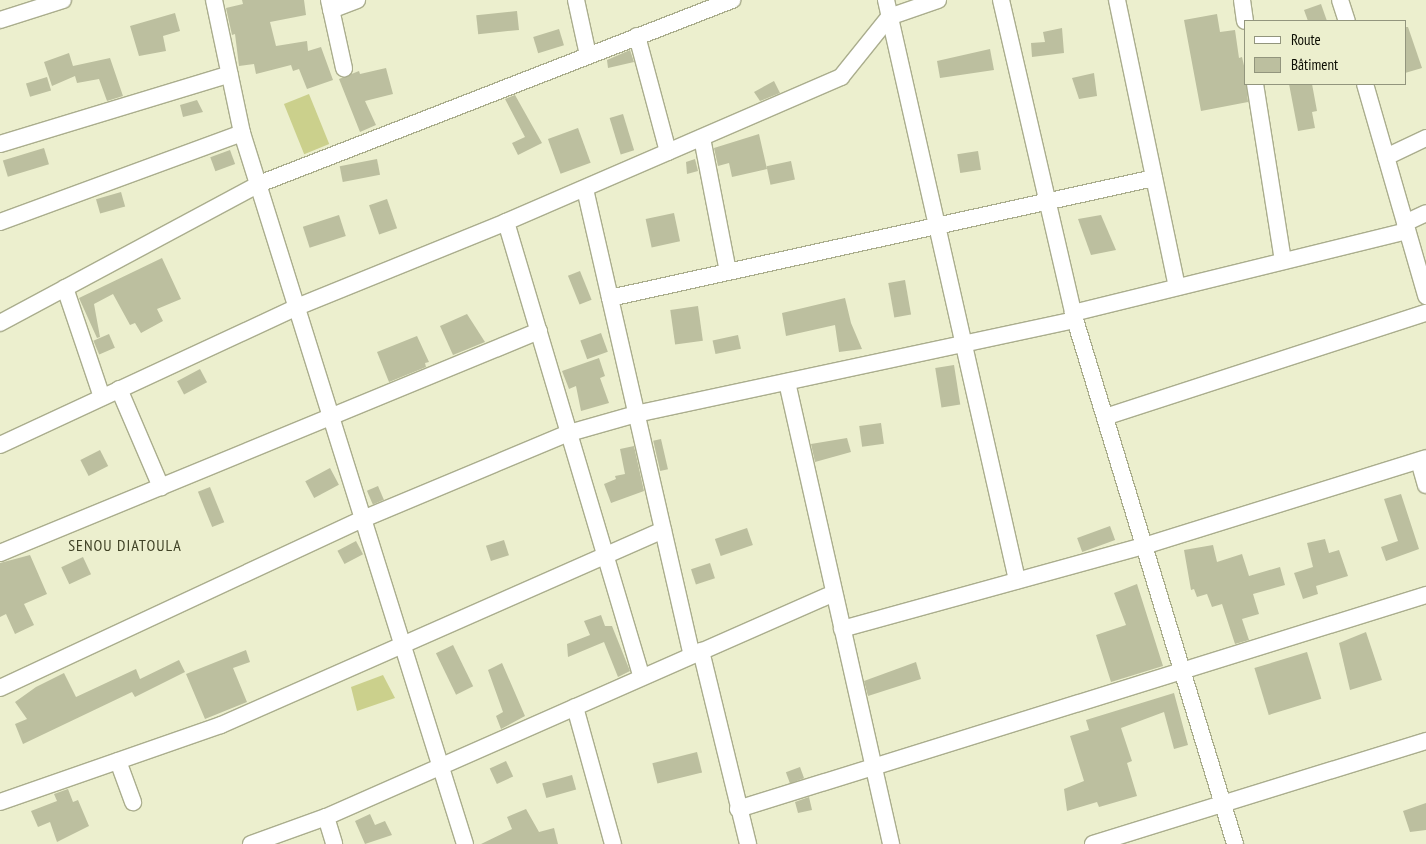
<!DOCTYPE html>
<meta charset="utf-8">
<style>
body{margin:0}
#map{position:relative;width:1426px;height:844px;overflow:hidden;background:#ecefce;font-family:"PT Sans Narrow",sans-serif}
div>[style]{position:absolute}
.green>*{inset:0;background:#cbd08c;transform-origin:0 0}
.building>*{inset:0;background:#bcbf9f;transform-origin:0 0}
.roads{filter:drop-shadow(1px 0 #aaad8d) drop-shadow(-1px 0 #aaad8d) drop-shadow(0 1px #aaad8d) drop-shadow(0 -1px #aaad8d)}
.minor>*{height:16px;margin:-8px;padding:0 8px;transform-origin:8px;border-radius:8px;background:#fff}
span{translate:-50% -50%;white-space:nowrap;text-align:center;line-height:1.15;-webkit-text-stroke:4.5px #ecefce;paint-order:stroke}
.quarter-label{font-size:16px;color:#3f4125;letter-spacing:1px}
.legend{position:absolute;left:1244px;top:20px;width:162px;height:65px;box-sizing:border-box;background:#ecefce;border:1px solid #92957d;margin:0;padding:6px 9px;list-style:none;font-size:15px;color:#0c0d03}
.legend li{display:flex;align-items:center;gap:10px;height:25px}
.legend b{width:25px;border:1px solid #92957d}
</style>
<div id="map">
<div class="green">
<i style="left:309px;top:94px;width:54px;height:27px;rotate:68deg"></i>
<i style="clip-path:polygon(383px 675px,395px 698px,357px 711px,351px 687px)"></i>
</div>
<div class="building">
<i style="clip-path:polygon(242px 0,304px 0,306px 15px,270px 22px,276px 46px,307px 41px,308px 51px,321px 47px,333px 80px,307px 89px,299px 69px,293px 71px,291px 65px,256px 74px,254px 64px,239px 66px,235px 34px,232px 35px,226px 8px,243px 4px)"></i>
<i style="clip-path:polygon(1321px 4px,1327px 21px,1308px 21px,1304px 10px)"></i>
<i style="left:517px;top:11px;width:19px;height:41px;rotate:84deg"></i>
<i style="clip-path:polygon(175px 13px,180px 31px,163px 36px,166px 51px,139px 56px,130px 26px)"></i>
<i style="clip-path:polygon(1217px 14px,1220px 32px,1235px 30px,1239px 58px,1242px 57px,1245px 70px,1248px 102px,1201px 111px,1184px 20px)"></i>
<i style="clip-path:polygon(1405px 27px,1408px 27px,1422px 68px,1405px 73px)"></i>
<i style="clip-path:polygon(1062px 28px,1064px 53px,1032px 57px,1031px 43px,1045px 42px,1043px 32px)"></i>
<i style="left:559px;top:29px;width:17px;height:27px;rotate:73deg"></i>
<i style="clip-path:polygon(990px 49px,994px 70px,940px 78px,937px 61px)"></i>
<i style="clip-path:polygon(630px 50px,634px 62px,608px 68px,607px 60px)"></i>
<i style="clip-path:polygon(69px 53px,73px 66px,110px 58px,123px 96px,107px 101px,99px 79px,77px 83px,75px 76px,52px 86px,44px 62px)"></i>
<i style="clip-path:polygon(386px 68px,393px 94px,365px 101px,376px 125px,360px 132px,339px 79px,359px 71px,360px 74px)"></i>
<i style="clip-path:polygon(1094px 73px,1097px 96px,1079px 99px,1072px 78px)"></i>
<i style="left:47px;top:77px;width:14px;height:22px;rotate:73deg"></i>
<i style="clip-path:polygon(774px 81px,780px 93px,760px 101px,754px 92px)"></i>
<i style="clip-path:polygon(1289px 84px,1312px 84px,1317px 111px,1312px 112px,1315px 128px,1298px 131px)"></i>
<i style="clip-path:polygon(515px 95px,542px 143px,518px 155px,512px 143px,525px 137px,505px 99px)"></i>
<i style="clip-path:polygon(197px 100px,203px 112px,183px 117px,180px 105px)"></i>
<i style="left:623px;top:114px;width:38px;height:14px;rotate:73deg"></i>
<i style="left:578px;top:128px;width:37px;height:32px;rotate:70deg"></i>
<i style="clip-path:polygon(759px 134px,767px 169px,732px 177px,729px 163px,718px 166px,714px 148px)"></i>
<i style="left:44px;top:148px;width:17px;height:43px;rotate:73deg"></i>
<i style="left:230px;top:150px;width:15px;height:21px;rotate:70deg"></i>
<i style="left:978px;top:151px;width:19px;height:21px;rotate:81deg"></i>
<i style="left:377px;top:159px;width:16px;height:38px;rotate:79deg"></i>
<i style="clip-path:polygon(695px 159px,698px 171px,687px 174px,686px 162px)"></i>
<i style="left:791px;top:161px;width:19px;height:25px;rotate:78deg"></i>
<i style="left:121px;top:192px;width:15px;height:26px;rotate:74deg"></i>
<i style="left:387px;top:199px;width:31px;height:19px;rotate:71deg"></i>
<i style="left:674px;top:213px;width:29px;height:29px;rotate:78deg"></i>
<i style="left:339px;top:215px;width:22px;height:38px;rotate:72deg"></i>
<i style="clip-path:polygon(1101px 215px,1116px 250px,1091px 255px,1078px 219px)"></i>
<i style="clip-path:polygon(162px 258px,181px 299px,157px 309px,163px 321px,141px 333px,135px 323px,130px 325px,113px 294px,94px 304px,100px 337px,97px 338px,79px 298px)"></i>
<i style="left:580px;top:271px;width:31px;height:13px;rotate:68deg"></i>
<i style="left:905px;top:280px;width:35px;height:17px;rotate:80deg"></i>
<i style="clip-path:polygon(845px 298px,851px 323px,862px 349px,839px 352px,835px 325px,786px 336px,782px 313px)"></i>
<i style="left:698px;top:306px;width:35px;height:28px;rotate:82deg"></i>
<i style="clip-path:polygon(467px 314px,485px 342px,453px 355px,440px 326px)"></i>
<i style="left:601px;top:333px;width:20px;height:22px;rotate:70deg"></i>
<i style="left:109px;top:334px;width:15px;height:17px;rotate:67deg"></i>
<i style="left:738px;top:335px;width:14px;height:26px;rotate:78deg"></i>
<i style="clip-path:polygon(417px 336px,429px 362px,425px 363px,426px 367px,389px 382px,377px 352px)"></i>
<i style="clip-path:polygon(599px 358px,605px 376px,600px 378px,609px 403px,581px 411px,576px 386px,569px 389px,562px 371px)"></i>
<i style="left:954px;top:365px;width:40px;height:19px;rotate:81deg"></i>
<i style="left:200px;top:369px;width:15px;height:26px;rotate:62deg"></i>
<i style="left:881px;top:423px;width:21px;height:22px;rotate:82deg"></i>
<i style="clip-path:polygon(847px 438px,851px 452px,815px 462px,811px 444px)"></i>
<i style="left:661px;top:439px;width:31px;height:8px;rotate:77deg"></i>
<i style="clip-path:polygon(634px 446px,644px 491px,611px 503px,604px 484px,616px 479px,615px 476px,625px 474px,620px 449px)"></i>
<i style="left:100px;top:450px;width:18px;height:22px;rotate:63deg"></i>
<i style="left:330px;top:468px;width:19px;height:28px;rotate:62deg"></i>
<i style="left:378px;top:486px;width:15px;height:12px;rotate:67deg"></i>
<i style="left:210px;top:487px;width:38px;height:13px;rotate:68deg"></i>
<i style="clip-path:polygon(1401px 494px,1419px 549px,1386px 561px,1381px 547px,1398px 541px,1384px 499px)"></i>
<i style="left:1110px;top:526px;width:15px;height:35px;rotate:70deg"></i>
<i style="left:747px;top:528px;width:18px;height:34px;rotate:71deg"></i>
<i style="clip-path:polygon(1325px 539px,1329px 553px,1339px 550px,1348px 576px,1316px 586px,1318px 594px,1303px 599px,1294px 573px,1313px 567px,1307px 543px)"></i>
<i style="left:504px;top:540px;width:16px;height:19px;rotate:72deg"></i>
<i style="left:356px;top:541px;width:15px;height:21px;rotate:62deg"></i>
<i style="clip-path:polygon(1213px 545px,1217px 562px,1242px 554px,1249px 576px,1280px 567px,1285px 585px,1253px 594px,1259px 614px,1242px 619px,1249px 640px,1235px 644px,1222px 604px,1212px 607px,1207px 594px,1197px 597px,1194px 589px,1191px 590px,1184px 550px)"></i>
<i style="clip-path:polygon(30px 555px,47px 594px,24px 604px,34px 625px,15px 634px,6px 614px,0 617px,0 563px)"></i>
<i style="left:83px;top:557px;width:19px;height:24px;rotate:65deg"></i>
<i style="left:710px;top:563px;width:16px;height:20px;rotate:72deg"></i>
<i style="clip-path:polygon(1137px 584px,1163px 666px,1111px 682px,1096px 635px,1126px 625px,1114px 593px)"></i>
<i style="clip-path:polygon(601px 615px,605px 626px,612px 626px,630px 671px,618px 677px,604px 642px,568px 657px,567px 644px,590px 635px,584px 621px)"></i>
<i style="clip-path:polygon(1366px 632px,1382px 680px,1350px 690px,1339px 643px)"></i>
<i style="left:453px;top:645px;width:46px;height:19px;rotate:64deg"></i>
<i style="clip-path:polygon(246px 650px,250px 662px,233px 668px,247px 702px,205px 719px,186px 674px)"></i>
<i style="left:1307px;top:652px;width:49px;height:55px;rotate:73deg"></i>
<i style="clip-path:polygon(179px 660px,185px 672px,135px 697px,132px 692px,23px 744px,15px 724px,27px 719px,15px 702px,36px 687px,64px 673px,76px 697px,136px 669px,140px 679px)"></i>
<i style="clip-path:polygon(916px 662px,921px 679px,868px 696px,864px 681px)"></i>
<i style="clip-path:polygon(502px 663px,525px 716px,501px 729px,496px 716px,503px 712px,488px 670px)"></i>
<i style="clip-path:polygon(1174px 693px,1188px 745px,1174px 749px,1164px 712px,1121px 728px,1132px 761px,1127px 763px,1137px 796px,1099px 807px,1097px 802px,1067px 811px,1064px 789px,1084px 781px,1070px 736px,1089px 730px,1086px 720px)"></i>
<i style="left:697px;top:752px;width:21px;height:46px;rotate:76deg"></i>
<i style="left:506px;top:761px;width:17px;height:18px;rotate:65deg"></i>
<i style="left:800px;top:767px;width:12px;height:15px;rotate:70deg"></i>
<i style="left:572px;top:775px;width:15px;height:31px;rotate:74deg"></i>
<i style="clip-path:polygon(68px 789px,73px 802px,78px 800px,89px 826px,57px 842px,50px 822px,38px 827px,31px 811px,57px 801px,54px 794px)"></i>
<i style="clip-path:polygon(809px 797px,812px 810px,798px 813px,795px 802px)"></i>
<i style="clip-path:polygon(1426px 803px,1426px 830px,1410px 832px,1403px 811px)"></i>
<i style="clip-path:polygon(526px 809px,539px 832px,554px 828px,558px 844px,481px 844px,512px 829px,507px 817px)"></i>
<i style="clip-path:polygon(370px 814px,375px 825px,385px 821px,392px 835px,365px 844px,355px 821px)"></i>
</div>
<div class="roads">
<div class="minor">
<i style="left:214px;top:0;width:136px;rotate:78.1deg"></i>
<i style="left:242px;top:133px;width:745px;rotate:72.59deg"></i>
<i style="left:329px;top:0;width:70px;rotate:77.6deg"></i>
<i style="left:576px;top:0;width:56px;rotate:77.7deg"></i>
<i style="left:886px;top:0;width:595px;rotate:77.27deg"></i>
<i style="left:1001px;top:0;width:321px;rotate:77deg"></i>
<i style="left:1073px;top:313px;width:555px;rotate:73.03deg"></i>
<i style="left:1117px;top:0;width:293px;rotate:78.2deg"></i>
<i style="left:1242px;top:0;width:21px;rotate:82deg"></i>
<i style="left:1340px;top:0;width:22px;rotate:72deg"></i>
<i style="left:331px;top:10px;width:28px;rotate:-21deg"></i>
<i style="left:0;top:20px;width:66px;rotate:-17.6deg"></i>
<i style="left:637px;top:36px;width:120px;rotate:75deg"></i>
<i style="left:1255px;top:84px;width:179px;rotate:81deg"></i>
<i style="left:1365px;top:84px;width:221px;rotate:73.9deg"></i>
<i style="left:702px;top:138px;width:136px;rotate:79deg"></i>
<i style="left:0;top:144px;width:240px;rotate:-16.9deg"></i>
<i style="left:1386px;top:157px;width:44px;rotate:-25.4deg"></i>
<i style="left:585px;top:189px;width:478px;rotate:77.1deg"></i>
<i style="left:0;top:222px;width:258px;rotate:-20.2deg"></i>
<i style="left:506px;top:222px;width:475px;rotate:73.4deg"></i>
<i style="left:1405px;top:223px;width:23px;rotate:-25deg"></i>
<i style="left:65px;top:288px;width:115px;rotate:71.3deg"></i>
<i style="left:610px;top:298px;width:557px;rotate:-12.44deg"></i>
<i style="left:1073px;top:313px;width:344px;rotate:-13.8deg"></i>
<i style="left:0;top:323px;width:294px;rotate:-28.2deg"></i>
<i style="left:259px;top:184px;width:508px;rotate:-21.26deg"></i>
<i style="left:787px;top:382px;width:474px;rotate:77.3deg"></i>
<i style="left:119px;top:389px;width:107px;rotate:66.8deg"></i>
<i style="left:1105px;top:417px;width:337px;rotate:-18deg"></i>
<i style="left:0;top:445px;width:327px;rotate:-24.9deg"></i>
<i style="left:297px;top:307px;width:226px;rotate:-22.1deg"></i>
<i style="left:506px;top:222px;width:365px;rotate:-23.4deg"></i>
<i style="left:841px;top:77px;width:77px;rotate:-51.3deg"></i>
<i style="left:889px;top:17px;width:52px;rotate:-19.1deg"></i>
<i style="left:1419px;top:461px;width:25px;rotate:74deg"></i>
<i style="left:0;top:553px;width:583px;rotate:-22.39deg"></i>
<i style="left:842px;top:629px;width:313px;rotate:-15.4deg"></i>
<i style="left:1144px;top:546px;width:295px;rotate:-17.3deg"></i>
<i style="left:701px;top:651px;width:199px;rotate:76.3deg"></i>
<i style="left:0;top:688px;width:400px;rotate:-25deg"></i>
<i style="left:363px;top:519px;width:223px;rotate:-22.7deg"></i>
<i style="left:569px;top:433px;width:70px;rotate:-15.8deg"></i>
<i style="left:636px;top:414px;width:449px;rotate:-12.1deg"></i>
<i style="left:575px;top:707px;width:142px;rotate:74.5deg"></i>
<i style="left:118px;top:761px;width:44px;rotate:69.9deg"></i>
<i style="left:0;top:802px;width:234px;rotate:-19.2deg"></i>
<i style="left:221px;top:725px;width:483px;rotate:-23.8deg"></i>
<i style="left:738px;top:809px;width:721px;rotate:-17.28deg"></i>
<i style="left:326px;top:817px;width:28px;rotate:73deg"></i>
<i style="left:251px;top:844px;width:80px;rotate:-19.8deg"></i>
<i style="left:326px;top:817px;width:555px;rotate:-23.79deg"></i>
<i style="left:1093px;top:844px;width:349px;rotate:-17.2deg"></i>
</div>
</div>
<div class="quarter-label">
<span style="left:125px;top:545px">SENOU DIATOULA</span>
</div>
<ul class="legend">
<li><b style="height:6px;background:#fff"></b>Route</li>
<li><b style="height:14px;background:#bcbf9f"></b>Bâtiment</li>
</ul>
</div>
